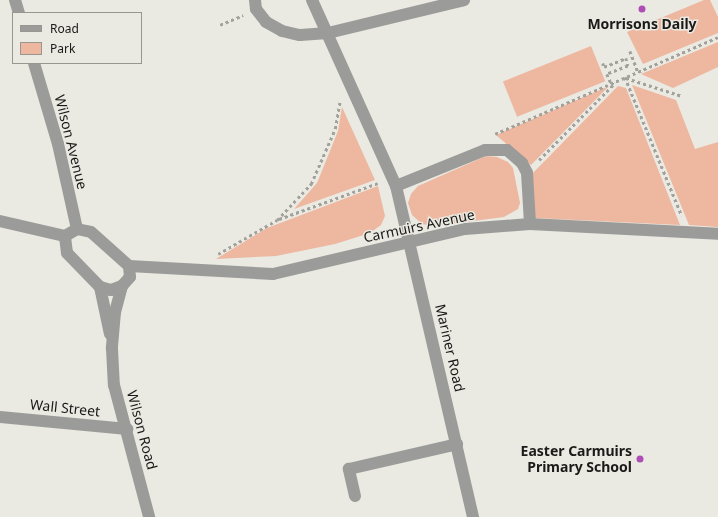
<!DOCTYPE html>
<style>
body{margin:0}
#map{position:relative;width:718px;height:517px;overflow:hidden;background:#eae9e2;font-family:"Noto Sans",sans-serif}
div>[style]{position:absolute}
.green>*{inset:0;background:#eeb7a0;transform-origin:0 0}
.path>*{height:2.5px;margin-top:-1.25px;transform-origin:0;background:repeating-linear-gradient(90deg,#a2a19c 0 3px,transparent 0 6px)}
.minor>*{height:12px;margin:-6px;padding:0 6px;transform-origin:6px;border-radius:6px;background:#9b9c99}
.dots>*{width:11px;height:11px;translate:-50% -50%;box-sizing:border-box;border:2px solid #eae9e2;border-radius:50%}
span{translate:-50% -50%;white-space:nowrap;text-align:center;line-height:1.15;-webkit-text-stroke:3px #eae9e2;paint-order:stroke}
.poi-label{font-size:14px;color:#1b1a18;font-weight:700}
.right{translate:-100% -50%;text-align:right}
.street-label{font-size:14px;color:#1b1a18}
.legend{position:absolute;left:12px;top:12px;width:130px;height:52px;box-sizing:border-box;background:#eae9e2;border:1px solid #979691;margin:0;padding:5px 7px;list-style:none;font-size:12px;color:#1b1a18}
.legend li{display:flex;align-items:center;gap:8px;height:20px}
.legend b{width:20px;border:1px solid #979691}
</style>
<div id="map">
<div class="green">
<i style="clip-path:polygon(704px 0,710px 0,718px 17px,718px 33px,643px 64px,627px 32px)"></i>
<i style="clip-path:polygon(718px 42px,718px 67px,673px 88px,641px 74px)"></i>
<i style="left:591px;top:46px;width:38px;height:95px;rotate:68deg"></i>
<i style="clip-path:polygon(632px 85px,676px 100px,695px 149px,718px 142px,718px 227px,689px 225px)"></i>
<i style="clip-path:polygon(609px 86px,531px 165px,496px 135px)"></i>
<i style="clip-path:polygon(618px 86px,626px 88px,680px 225px,535px 218px,531px 175px)"></i>
<i style="clip-path:polygon(342px 107px,375px 180px,294px 209px,317px 183px,338px 131px)"></i>
<i style="clip-path:polygon(486px 156px,497px 157px,508px 162px,513px 168px,520px 203px,518px 209px,504px 217px,434px 226px,422px 224px,412px 215px,408px 203px,411px 194px,418px 186px)"></i>
<i style="clip-path:polygon(378px 186px,385px 216px,381px 225px,370px 233px,335px 244px,276px 256px,216px 259px,267px 228px)"></i>
</div>
<div class="path">
<i style="left:220px;top:25px;width:25px;rotate:-23deg"></i>
<i style="left:630px;top:51px;width:22px;rotate:69deg"></i>
<i style="left:603px;top:63px;width:4px;rotate:76deg"></i>
<i style="left:604px;top:67px;width:24px;rotate:-22deg"></i>
<i style="left:626px;top:58px;width:8px;rotate:76deg"></i>
<i style="left:628px;top:66px;width:22px;rotate:159deg"></i>
<i style="left:607px;top:74px;width:10px;rotate:66deg"></i>
<i style="left:625px;top:77px;width:150px;rotate:67.7deg"></i>
<i style="left:626px;top:78px;width:59px;rotate:17.8deg"></i>
<i style="left:495px;top:134px;width:243px;rotate:-23.5deg"></i>
<i style="left:539px;top:160px;width:108px;rotate:-45.4deg"></i>
<i style="left:279px;top:219px;width:105px;rotate:-20deg"></i>
<i style="left:218px;top:254px;width:68px;rotate:-30deg"></i>
<i style="left:277px;top:220px;width:50px;rotate:-46.6deg"></i>
<i style="left:311px;top:184px;width:60px;rotate:-66.4deg"></i>
<i style="left:335px;top:129px;width:27px;rotate:-80deg"></i>
</div>
<div class="minor">
<i style="left:15px;top:0;width:14px;rotate:73deg"></i>
<i style="left:255px;top:0;width:9px;rotate:84deg"></i>
<i style="left:256px;top:9px;width:16px;rotate:52deg"></i>
<i style="left:266px;top:22px;width:18px;rotate:29deg"></i>
<i style="left:282px;top:31px;width:18px;rotate:13deg"></i>
<i style="left:300px;top:35px;width:28px;rotate:-4deg"></i>
<i style="left:328px;top:33px;width:140px;rotate:-13.6deg"></i>
<i style="left:312px;top:0;width:204px;rotate:65.7deg"></i>
<i style="left:396px;top:186px;width:340px;rotate:76.9deg"></i>
<i style="left:34px;top:63px;width:84px;rotate:73.5deg"></i>
<i style="left:58px;top:144px;width:87px;rotate:77.4deg"></i>
<i style="left:396px;top:186px;width:96px;rotate:-22deg"></i>
<i style="left:485px;top:150px;width:22px"></i>
<i style="left:507px;top:150px;width:20px;rotate:41deg"></i>
<i style="left:522px;top:163px;width:11px;rotate:63deg"></i>
<i style="left:527px;top:173px;width:51px;rotate:86.6deg"></i>
<i style="left:0;top:221px;width:67px;rotate:13deg"></i>
<i style="left:77px;top:229px;width:14px;rotate:12deg"></i>
<i style="left:91px;top:232px;width:51px;rotate:41.8deg"></i>
<i style="left:129px;top:266px;width:11px;rotate:85deg"></i>
<i style="left:130px;top:277px;width:12px;rotate:132deg"></i>
<i style="left:122px;top:286px;width:12px;rotate:160deg"></i>
<i style="left:111px;top:290px;width:11px;rotate:-165deg"></i>
<i style="left:100px;top:287px;width:47px;rotate:-134.1deg"></i>
<i style="left:67px;top:253px;width:17px;rotate:-97deg"></i>
<i style="left:65px;top:236px;width:14px;rotate:-30deg"></i>
<i style="left:129px;top:266px;width:144px;rotate:3.2deg"></i>
<i style="left:273px;top:274px;width:197px;rotate:-13.2deg"></i>
<i style="left:465px;top:229px;width:65px;rotate:-4.4deg"></i>
<i style="left:530px;top:224px;width:188px;rotate:3deg"></i>
<i style="left:122px;top:286px;width:27px;rotate:105deg"></i>
<i style="left:115px;top:312px;width:37px;rotate:95deg"></i>
<i style="left:112px;top:349px;width:36px;rotate:87deg"></i>
<i style="left:114px;top:385px;width:137px;rotate:75.1deg"></i>
<i style="left:100px;top:287px;width:48px;rotate:78deg"></i>
<i style="left:0;top:417px;width:128px;rotate:5.4deg"></i>
<i style="left:355px;top:496px;width:28px;rotate:-103deg"></i>
<i style="left:349px;top:469px;width:111px;rotate:-13deg"></i>
</div>
<div class="dots">
<i style="left:642px;top:9px;background:#ad4db5"></i>
<i style="left:640px;top:459px;background:#ad4db5"></i>
</div>
<div class="poi-label">
<span style="left:642px;top:24px">Morrisons Daily</span>
<span class="right" style="left:632px;top:459px">Easter Carmuirs<br>Primary School</span>
</div>
<div class="street-label">
<span style="left:71px;top:142px;rotate:76deg">Wilson Avenue</span>
<span style="left:419px;top:226px;rotate:-12deg">Carmuirs Avenue</span>
<span style="left:450px;top:348px;rotate:77deg">Mariner Road</span>
<span style="left:65px;top:408px;rotate:6deg">Wall Street</span>
<span style="left:142px;top:430px;rotate:75deg">Wilson Road</span>
</div>
<ul class="legend">
<li><b style="height:5px;background:#9b9c99"></b>Road</li>
<li><b style="height:11px;background:#eeb7a0"></b>Park</li>
</ul>
</div>
